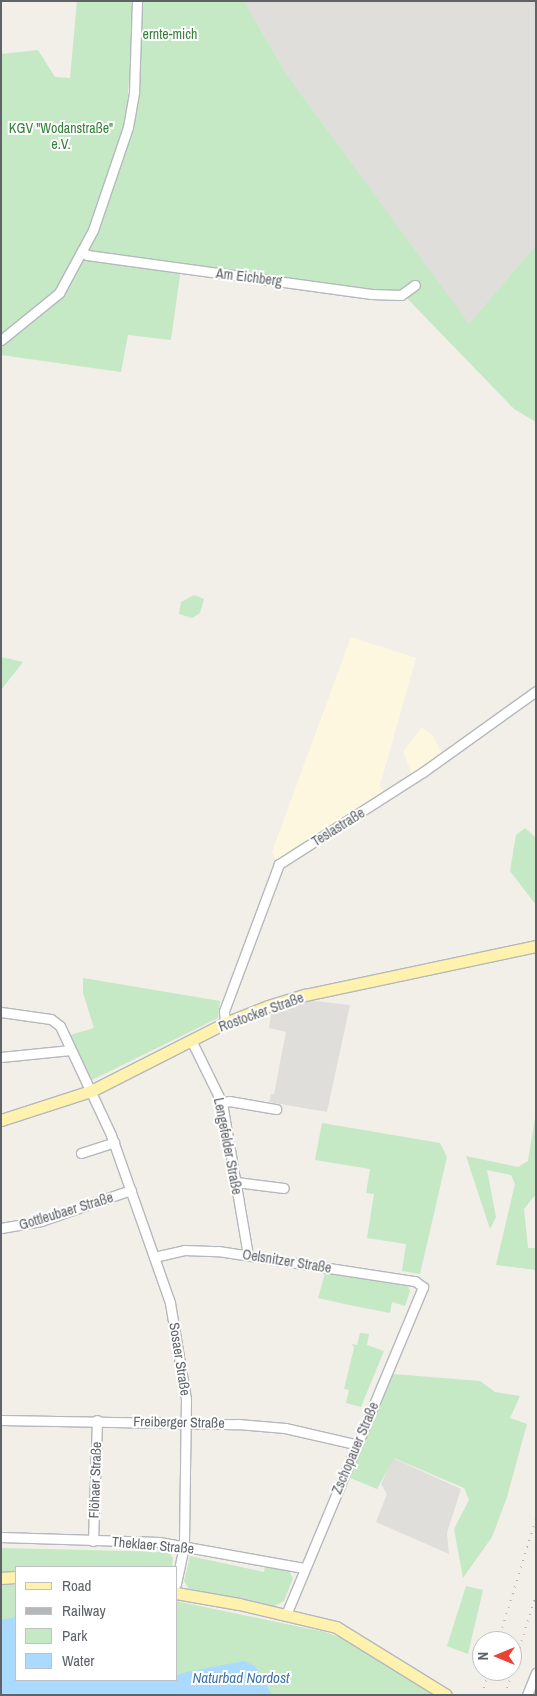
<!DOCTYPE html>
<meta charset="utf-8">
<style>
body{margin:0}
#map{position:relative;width:537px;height:1696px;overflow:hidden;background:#f1efe8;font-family:"Archivo Narrow",sans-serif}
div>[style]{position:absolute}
.commercial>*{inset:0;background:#fef7e0}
.industrial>*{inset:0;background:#e0deda}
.green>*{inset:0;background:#c5e8c5}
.water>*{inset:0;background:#aadaff}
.roads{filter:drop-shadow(1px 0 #b5b8bc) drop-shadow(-1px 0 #b5b8bc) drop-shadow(0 1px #b5b8bc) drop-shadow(0 -1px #b5b8bc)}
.minor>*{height:9px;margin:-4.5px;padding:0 4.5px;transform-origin:4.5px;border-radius:4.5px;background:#fff}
.major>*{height:11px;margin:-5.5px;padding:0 5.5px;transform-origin:5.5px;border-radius:5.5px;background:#fff2af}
.rail>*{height:2px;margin-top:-1px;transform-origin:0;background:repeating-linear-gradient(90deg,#b6b7b8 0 1px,transparent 0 7px)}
span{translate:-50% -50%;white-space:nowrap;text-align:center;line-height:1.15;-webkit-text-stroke:4px #fff;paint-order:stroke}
.park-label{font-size:14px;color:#348238}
.street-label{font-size:14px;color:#5f6368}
.water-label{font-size:15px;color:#4174aa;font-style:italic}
.frame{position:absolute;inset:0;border:2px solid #5f6368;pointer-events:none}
.legend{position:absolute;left:15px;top:1566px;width:162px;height:115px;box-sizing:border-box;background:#fff;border:1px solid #bfc1c3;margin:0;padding:6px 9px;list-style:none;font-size:15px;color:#5f6368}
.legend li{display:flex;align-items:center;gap:10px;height:25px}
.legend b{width:25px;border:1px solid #bfc1c3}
.north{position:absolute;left:472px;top:1631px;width:50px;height:50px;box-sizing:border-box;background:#fff;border:1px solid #bfc1c3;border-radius:50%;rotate:270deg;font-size:14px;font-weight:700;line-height:20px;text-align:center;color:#5f6368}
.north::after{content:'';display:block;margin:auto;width:18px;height:22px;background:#ea4335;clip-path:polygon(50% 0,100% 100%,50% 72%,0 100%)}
</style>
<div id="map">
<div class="commercial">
<i style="clip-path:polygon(351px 637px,416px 658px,380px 785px,384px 793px,276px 860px,272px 852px)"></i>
<i style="clip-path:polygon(422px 727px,433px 736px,442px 753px,412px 774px,403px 752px)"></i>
</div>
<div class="industrial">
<i style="clip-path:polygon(244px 1px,536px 1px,536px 245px,469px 325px,285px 72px)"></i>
<i style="clip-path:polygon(306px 1000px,350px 1005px,327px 1112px,269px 1102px,271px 1094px,274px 1094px,286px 1032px,269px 1028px,271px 1015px,272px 1011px)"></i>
<i style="clip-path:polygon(393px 1458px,461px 1489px,447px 1533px,449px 1554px,376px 1522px,387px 1494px,381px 1484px)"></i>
</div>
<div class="green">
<i style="clip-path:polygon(77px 1px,134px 1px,126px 125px,106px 186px,77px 255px,56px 292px,1px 335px,1px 54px,38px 50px,55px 77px,70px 78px)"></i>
<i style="clip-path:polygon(140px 1px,244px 1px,285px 72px,469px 324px,536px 245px,536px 422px,514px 409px,400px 291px,372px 292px,89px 251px,127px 136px)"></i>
<i style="clip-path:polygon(84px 253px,181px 268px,171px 340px,128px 335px,121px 372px,1px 355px,1px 342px,59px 293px)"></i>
<i style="clip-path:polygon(194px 595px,204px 599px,200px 613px,192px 618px,179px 614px,181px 602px)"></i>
<i style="clip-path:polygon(1px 657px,23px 662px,1px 690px)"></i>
<i style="clip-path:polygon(525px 828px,536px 838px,536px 905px,510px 871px,516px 835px)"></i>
<i style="clip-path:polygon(83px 978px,220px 1001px,218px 1018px,92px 1080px,70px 1035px,94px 1028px,83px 993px)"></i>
<i style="clip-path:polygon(536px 1112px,536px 1194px,524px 1209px,528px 1248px,536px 1248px,536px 1270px,496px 1265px,515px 1184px,511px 1175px,487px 1170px,496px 1217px,490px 1229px,466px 1156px,518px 1167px,528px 1161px)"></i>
<i style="clip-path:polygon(322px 1123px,440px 1143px,447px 1157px,420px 1274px,402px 1271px,406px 1244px,367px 1238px,374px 1194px,366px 1193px,370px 1169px,315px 1160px)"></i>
<i style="clip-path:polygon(325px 1273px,408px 1286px,410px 1291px,405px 1306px,392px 1302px,390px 1313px,349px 1305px,318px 1298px)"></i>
<i style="clip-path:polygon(360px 1333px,369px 1334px,367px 1345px,384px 1351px,361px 1407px,346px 1403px,349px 1390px,344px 1389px,354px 1348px,352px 1344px,357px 1345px)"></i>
<i style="clip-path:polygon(393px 1374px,480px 1381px,495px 1392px,520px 1396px,510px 1418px,527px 1424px,507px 1497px,492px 1537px,463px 1578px,454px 1529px,469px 1500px,464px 1488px,394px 1458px,377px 1489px,348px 1477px)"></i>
<i style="clip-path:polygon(1px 1548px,169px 1552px,173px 1558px,172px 1567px,16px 1567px,16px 1571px,1px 1572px)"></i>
<i style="clip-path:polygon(190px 1556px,264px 1572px,265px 1567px,288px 1569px,293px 1578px,284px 1601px,273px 1607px,189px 1589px,184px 1581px)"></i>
<i style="clip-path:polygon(1px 1585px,16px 1585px,16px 1680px,176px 1680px,176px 1601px,325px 1632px,349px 1641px,433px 1695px,1px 1695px)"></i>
<i style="clip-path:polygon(466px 1586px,483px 1590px,468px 1654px,447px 1646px)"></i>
</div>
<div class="water">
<i style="clip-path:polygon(16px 1617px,16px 1680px,176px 1680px,176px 1675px,187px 1672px,244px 1661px,255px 1666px,272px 1695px,1px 1695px,1px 1620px)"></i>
</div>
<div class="roads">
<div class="minor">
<i style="left:82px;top:251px;width:6px;rotate:39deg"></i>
<i style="left:87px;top:255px;width:287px;rotate:7.8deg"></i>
<i style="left:371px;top:294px;width:30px;rotate:2deg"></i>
<i style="left:401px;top:295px;width:17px;rotate:-36deg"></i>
<i style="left:1px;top:340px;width:75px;rotate:-39deg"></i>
<i style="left:59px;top:293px;width:72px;rotate:-61.6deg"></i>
<i style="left:93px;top:230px;width:109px;rotate:-71.2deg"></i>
<i style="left:128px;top:127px;width:36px;rotate:-80deg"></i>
<i style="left:134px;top:92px;width:91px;rotate:-88.1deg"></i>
<i style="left:1px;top:1012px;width:50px;rotate:8deg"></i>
<i style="left:51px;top:1019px;width:11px;rotate:38deg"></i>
<i style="left:60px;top:1026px;width:120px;rotate:64.9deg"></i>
<i style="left:111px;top:1135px;width:178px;rotate:70.6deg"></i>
<i style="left:170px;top:1303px;width:97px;rotate:80.5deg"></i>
<i style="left:186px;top:1399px;width:147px;rotate:90.8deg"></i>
<i style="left:184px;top:1546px;width:39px;rotate:102deg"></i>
<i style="left:225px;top:1023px;width:12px;rotate:-95deg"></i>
<i style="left:224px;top:1011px;width:157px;rotate:-69.5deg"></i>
<i style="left:279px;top:864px;width:171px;rotate:-32.6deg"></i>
<i style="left:423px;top:772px;width:139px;rotate:-35.6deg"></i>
<i style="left:192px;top:1042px;width:68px;rotate:63.8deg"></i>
<i style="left:222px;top:1103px;width:154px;rotate:80.3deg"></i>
<i style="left:1px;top:1057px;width:70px;rotate:-5.7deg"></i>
<i style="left:222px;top:1103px;width:7px;rotate:-16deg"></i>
<i style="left:229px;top:1101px;width:48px;rotate:9.7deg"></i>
<i style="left:81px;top:1153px;width:35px;rotate:-18deg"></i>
<i style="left:236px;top:1182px;width:48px;rotate:7.1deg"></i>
<i style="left:1px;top:1228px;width:41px;rotate:-9.9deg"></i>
<i style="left:41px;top:1221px;width:95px;rotate:-19deg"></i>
<i style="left:154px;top:1257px;width:31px;rotate:-13deg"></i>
<i style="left:184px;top:1250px;width:34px;rotate:2deg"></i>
<i style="left:218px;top:1251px;width:199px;rotate:8.7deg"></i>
<i style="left:415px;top:1281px;width:10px;rotate:37deg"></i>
<i style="left:423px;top:1287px;width:355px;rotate:112.7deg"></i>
<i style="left:1px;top:1420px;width:237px;rotate:1deg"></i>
<i style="left:238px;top:1424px;width:47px;rotate:4.9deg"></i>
<i style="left:285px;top:1428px;width:72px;rotate:12.9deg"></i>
<i style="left:1px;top:1537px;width:158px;rotate:1.8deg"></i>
<i style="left:159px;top:1542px;width:147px;rotate:10.2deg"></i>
<i style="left:93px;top:1541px;width:121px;rotate:-88.1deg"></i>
<i style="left:527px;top:1695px;width:24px;rotate:-68deg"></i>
</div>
<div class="major">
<i style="left:1px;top:1120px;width:95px;rotate:-17.9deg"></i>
<i style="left:91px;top:1091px;width:150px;rotate:-26.9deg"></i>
<i style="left:225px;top:1023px;width:46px;rotate:-21.6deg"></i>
<i style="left:268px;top:1006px;width:39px;rotate:-17deg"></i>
<i style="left:305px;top:995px;width:236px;rotate:-12deg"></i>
<i style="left:1px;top:1578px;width:15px;rotate:-4deg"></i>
<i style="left:176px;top:1593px;width:64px;rotate:9.9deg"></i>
<i style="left:239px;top:1604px;width:100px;rotate:13.3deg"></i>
<i style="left:336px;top:1627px;width:129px;rotate:31.7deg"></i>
</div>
</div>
<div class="rail">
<i style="left:498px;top:1641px;width:128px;rotate:-72.7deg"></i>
<i style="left:482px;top:1695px;width:25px;rotate:-74deg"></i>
<i style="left:505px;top:1695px;width:106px;rotate:-72.9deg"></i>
</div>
<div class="park-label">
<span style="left:170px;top:34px">ernte-mich</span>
<span style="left:61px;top:136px">KGV "Wodanstraße"<br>e.V.</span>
</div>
<div class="street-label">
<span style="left:249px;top:277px;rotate:7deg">Am Eichberg</span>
<span style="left:338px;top:827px;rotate:-32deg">Teslastraße</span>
<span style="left:261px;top:1012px;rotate:-20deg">Rostocker Straße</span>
<span style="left:228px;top:1146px;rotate:79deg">Lengefelder Straße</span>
<span style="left:66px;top:1211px;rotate:-17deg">Gottleubaer Straße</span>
<span style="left:287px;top:1261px;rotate:9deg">Oelsnitzer Straße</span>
<span style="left:180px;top:1359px;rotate:81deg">Sosaer Straße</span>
<span style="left:179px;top:1422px;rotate:1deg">Freiberger Straße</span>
<span style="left:355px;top:1448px;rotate:-67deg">Zschopauer Straße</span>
<span style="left:95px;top:1480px;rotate:-88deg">Flöhaer Straße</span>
<span style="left:153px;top:1545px;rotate:5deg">Theklaer Straße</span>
</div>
<div class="water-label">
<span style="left:241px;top:1678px">Naturbad Nordost</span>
</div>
<div class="frame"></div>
<ul class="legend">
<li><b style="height:6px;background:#fff2af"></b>Road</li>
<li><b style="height:6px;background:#b6b7b8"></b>Railway</li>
<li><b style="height:14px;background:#c5e8c5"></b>Park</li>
<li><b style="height:14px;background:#aadaff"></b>Water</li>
</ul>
<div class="north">N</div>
</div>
